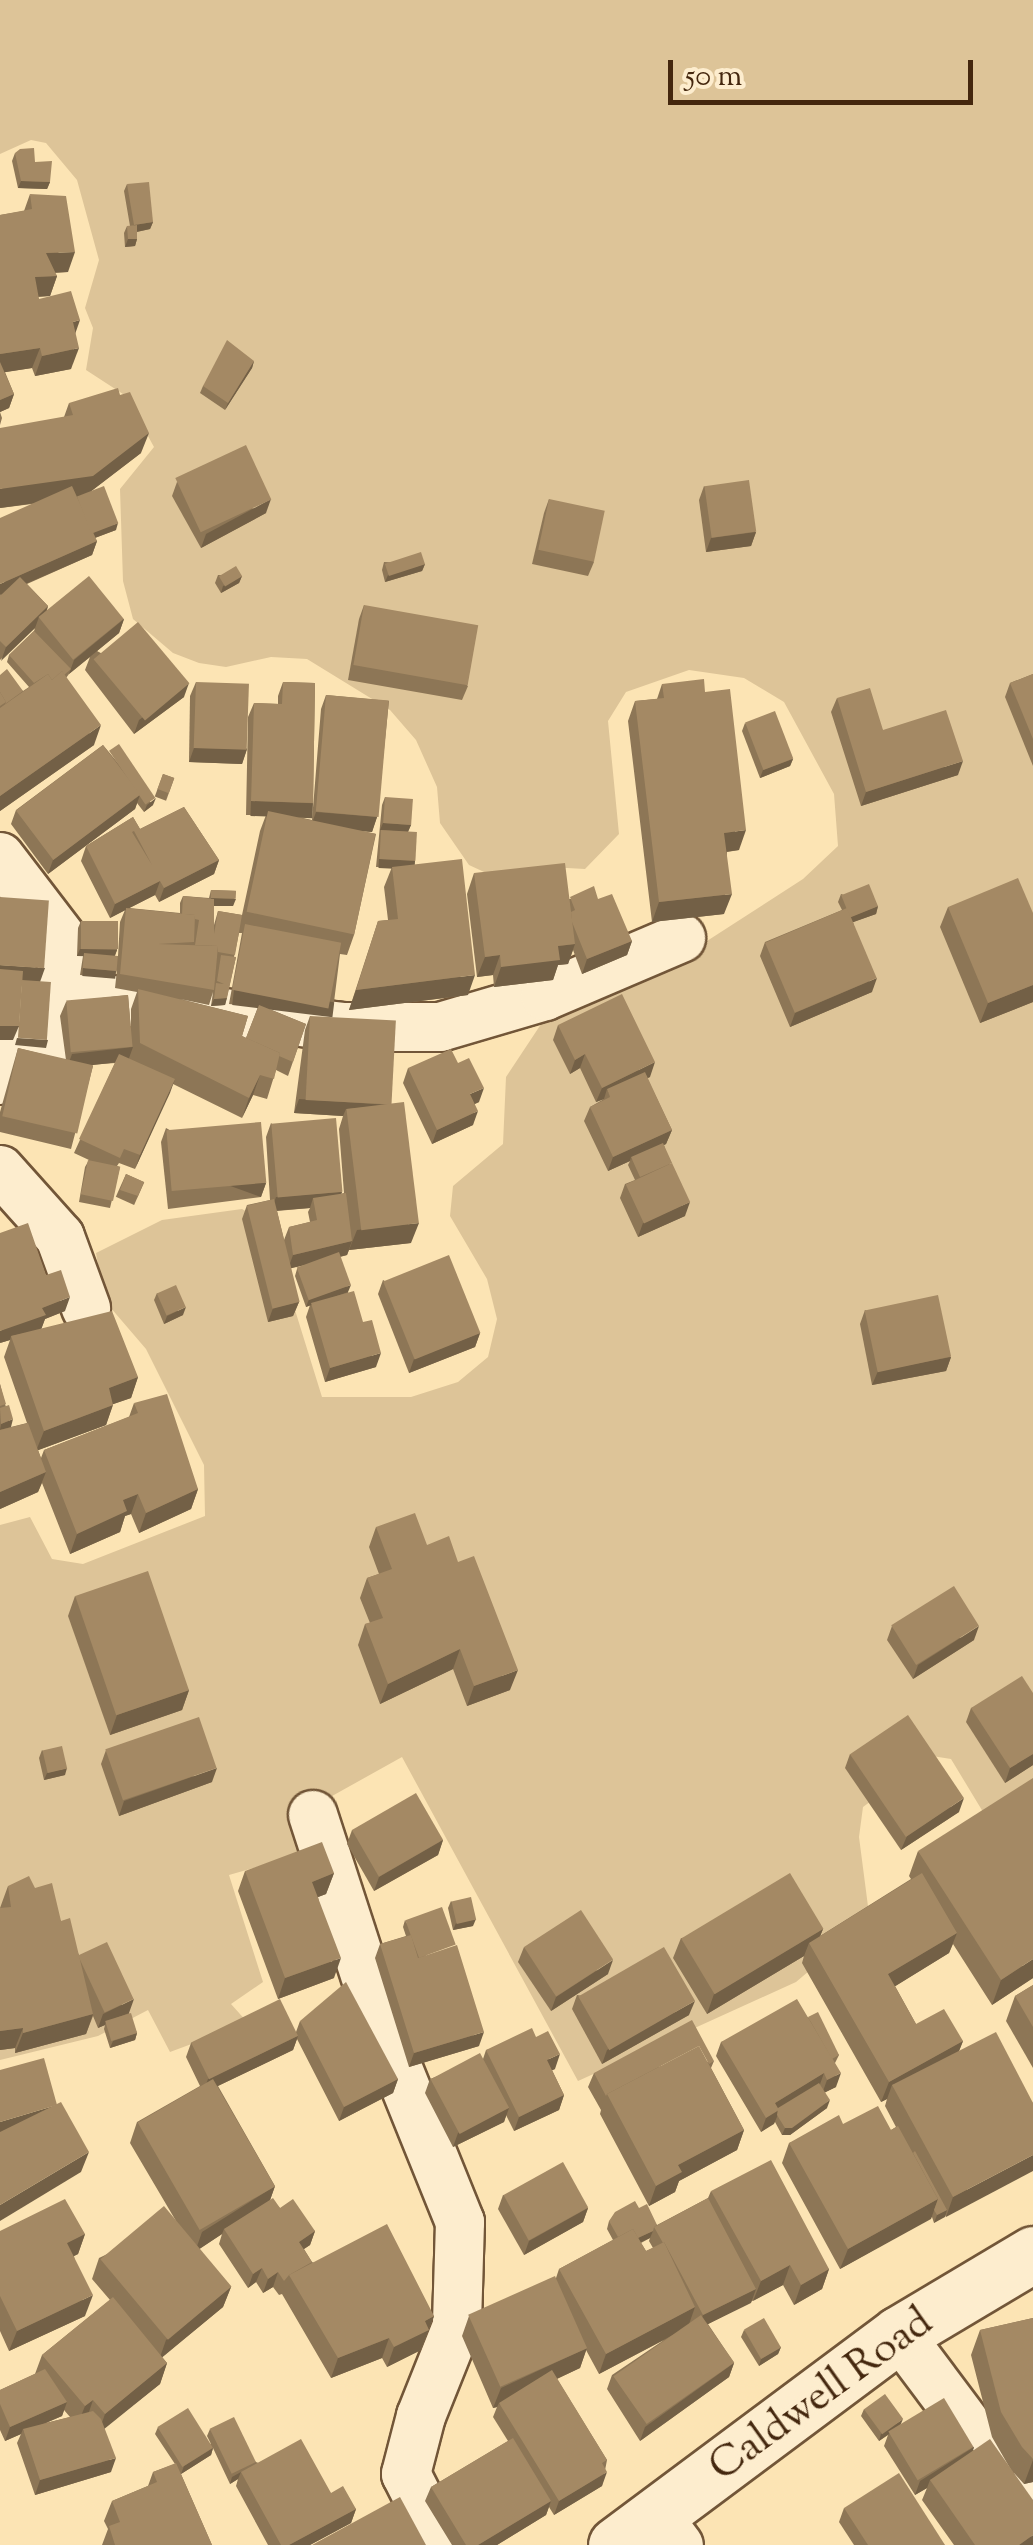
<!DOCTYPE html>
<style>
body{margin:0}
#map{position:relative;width:1033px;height:2545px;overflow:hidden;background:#fce4b4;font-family:"Sorts Mill Goudy",serif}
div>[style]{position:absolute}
.green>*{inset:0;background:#ddc498}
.roads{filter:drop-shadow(2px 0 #725638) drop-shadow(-2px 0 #725638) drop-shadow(0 2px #725638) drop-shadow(0 -2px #725638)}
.minor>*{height:48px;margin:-24px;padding:0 24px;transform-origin:24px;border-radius:24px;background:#fdedce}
.secondary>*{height:55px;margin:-27.5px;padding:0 27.5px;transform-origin:27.5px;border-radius:27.5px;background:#fdedce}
.wall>*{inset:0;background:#8d7656;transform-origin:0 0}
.shaded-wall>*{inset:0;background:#736046;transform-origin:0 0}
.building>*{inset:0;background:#a48964;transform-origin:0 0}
span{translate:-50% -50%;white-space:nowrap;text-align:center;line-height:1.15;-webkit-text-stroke:9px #fdedce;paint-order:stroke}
.street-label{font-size:42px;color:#44270e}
.scale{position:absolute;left:668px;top:60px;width:305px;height:45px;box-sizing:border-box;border:5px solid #44270e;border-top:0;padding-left:12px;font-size:30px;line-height:35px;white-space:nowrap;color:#44270e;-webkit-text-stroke:8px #fdedce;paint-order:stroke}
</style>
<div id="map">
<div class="green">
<i style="clip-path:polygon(0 0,1033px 0,1033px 1826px,1003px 1845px,951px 1759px,932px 1756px,863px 1807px,859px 1837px,869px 1914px,822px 1960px,796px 1982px,578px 2081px,402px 1757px,298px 1815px,305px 1853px,229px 1875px,263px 1982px,231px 2004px,248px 2023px,170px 2052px,148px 2010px,98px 2036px,0 2060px,0 1525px,30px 1517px,52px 1559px,83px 1564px,205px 1516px,204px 1465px,146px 1349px,104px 1300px,96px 1253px,162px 1220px,242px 1209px,268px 1223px,322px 1397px,411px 1397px,458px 1382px,488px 1357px,497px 1319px,487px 1279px,450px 1216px,453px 1186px,503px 1144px,506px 1077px,551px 1009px,679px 959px,803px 879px,838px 846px,834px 794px,784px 702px,744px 678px,689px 670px,626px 692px,608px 721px,619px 834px,585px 869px,549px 867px,497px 878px,469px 865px,440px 823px,437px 787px,416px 740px,390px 710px,307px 659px,271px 657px,226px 667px,199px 663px,173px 653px,133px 619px,123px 581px,120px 489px,154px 447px,126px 396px,86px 370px,93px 328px,85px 308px,99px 260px,77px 180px,46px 143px,31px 140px,0 154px)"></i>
</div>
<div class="roads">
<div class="minor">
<i style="left:0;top:857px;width:107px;rotate:52.6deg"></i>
<i style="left:65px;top:942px;width:111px;rotate:96.7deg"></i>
<i style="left:52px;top:1052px;width:41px;rotate:-178.6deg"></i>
<i style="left:11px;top:1051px;width:31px;rotate:111deg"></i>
<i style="left:62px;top:994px;width:282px;rotate:6.7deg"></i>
<i style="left:342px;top:1027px;width:98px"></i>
<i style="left:440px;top:1027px;width:109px;rotate:-16.4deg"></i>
<i style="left:545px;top:996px;width:148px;rotate:-23.1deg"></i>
<i style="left:0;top:1170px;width:90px;rotate:48.2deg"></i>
<i style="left:60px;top:1237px;width:76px;rotate:69.9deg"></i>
<i style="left:313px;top:1815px;width:230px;rotate:72deg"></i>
<i style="left:384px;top:2034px;width:203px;rotate:68deg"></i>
<i style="left:460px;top:2222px;width:104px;rotate:91.7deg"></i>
<i style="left:457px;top:2326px;width:97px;rotate:111.8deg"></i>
<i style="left:421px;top:2416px;width:60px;rotate:104.5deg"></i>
<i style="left:406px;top:2474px;width:80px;rotate:63.1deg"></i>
<i style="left:899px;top:2334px;width:224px;rotate:53.2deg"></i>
<i style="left:656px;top:2515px;width:38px;rotate:53deg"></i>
</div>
<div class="secondary">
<i style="left:616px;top:2545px;width:353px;rotate:-36.7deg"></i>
<i style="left:899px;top:2334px;width:156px;rotate:-30.8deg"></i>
</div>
</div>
<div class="wall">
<i style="clip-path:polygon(15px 153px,35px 162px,50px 182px,47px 189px,18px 188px,12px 161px)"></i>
<i style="clip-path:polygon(127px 184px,153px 222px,150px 229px,137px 232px,137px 239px,135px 246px,125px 247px,124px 233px,127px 226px,130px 226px,124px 191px)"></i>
<i style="clip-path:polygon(30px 194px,68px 272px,55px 273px,57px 276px,50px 296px,38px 297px,39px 299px,75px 333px,71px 369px,35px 376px,32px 368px,5px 372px,14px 394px,9px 408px,0 412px,2px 418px,0 425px,0 215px,24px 211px)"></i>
<i style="clip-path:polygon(254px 361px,252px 368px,225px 410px,200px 393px,203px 386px)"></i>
<i style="clip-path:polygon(69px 403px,141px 453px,91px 491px,116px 530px,95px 538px,97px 541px,92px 555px,27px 584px,48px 606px,47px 610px,124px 619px,119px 633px,97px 651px,184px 697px,134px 734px,85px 670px,90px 657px,69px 674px,66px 678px,94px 745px,0 811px,0 675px,23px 691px,29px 687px,7px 662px,9px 655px,34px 631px,35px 628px,0 660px,0 596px,32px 504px,0 508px,64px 417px)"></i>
<i style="clip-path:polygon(177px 482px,266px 513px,201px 548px,172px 496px)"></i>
<i style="clip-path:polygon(704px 486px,756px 532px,751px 546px,706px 552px,699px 500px)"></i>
<i style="clip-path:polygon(549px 499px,594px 562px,588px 576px,532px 564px,544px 513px)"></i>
<i style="clip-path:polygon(384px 562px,425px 564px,422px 571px,385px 582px,382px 570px)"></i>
<i style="clip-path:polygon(218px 575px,242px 576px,239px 583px,221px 593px,215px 583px)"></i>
<i style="clip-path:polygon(364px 605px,468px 686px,462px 700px,348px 680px,359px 619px)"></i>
<i style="clip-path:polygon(1033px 674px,1033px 766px,1005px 697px,1010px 683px)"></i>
<i style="clip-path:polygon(196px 682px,247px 749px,242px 764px,189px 762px,190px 696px)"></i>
<i style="clip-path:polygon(evenodd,283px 682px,315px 683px,313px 803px,308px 817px,294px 816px,312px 820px,321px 709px,326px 695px,389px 701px,377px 817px,372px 832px,361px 831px,376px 834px,354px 935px,347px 955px,340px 954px,334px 1002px,328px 1016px,267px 1008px,306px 1024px,288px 1076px,276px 1070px,267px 1099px,253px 1095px,242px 1118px,173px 1084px,135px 1169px,119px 1163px,117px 1166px,120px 1167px,110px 1208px,79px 1202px,85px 1167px,89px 1160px,74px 1153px,115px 1063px,89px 1065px,93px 1066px,71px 1149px,0 1132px,0 1112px,18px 1048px,66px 1060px,60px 1016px,66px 1002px,128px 995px,131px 1031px,131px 1009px,137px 992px,115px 988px,117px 970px,114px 978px,80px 975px,83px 956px,77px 956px,78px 928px,81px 921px,118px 921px,117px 950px,115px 956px,118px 956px,120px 922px,125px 910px,110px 918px,81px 861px,86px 846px,133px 817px,140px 829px,184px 807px,219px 860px,214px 874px,159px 902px,155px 895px,129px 908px,180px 913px,180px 903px,183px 896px,209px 898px,211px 890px,236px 891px,233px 906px,214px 906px,214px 925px,218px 911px,242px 915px,260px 831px,266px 815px,246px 815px,248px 717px,254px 703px,278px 704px,278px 696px,283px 682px,239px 933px,242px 933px,229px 1004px,258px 1007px,246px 1038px,242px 1036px,248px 1016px,180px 999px,209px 1005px,213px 992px,211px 1006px,225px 1005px,236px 957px,234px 957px,239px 933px)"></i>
<i style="clip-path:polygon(662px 684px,705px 692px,739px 850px,727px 852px,724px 914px,652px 922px,628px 721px,635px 701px,657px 699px)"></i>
<i style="clip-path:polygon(837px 698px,883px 730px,958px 775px,861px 806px,831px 712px)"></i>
<i style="clip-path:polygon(745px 723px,793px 759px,790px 766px,760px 778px,742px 731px)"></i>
<i style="clip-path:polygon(103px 745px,153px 805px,144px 812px,137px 803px,135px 809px,48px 874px,11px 824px,16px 810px)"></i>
<i style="left:163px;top:774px;width:12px;height:24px;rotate:20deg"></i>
<i style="clip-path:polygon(385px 797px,411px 825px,408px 831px,415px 861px,414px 865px,468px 995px,349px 1010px,378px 921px,388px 920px,384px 887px,392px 867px,376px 867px,382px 805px)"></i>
<i style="clip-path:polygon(474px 873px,569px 899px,598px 899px,632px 941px,627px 955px,582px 974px,573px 950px,568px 964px,558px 965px,553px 980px,494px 987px,493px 975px,477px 977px,467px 894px)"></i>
<i style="clip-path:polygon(841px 894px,878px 906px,876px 914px,853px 922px,872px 992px,790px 1027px,760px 956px,765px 942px,842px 910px,838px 902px)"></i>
<i style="clip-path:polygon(948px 907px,1033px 913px,1033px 1002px,980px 1023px,940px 927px)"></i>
<i style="clip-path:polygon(evenodd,310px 1016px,390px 1104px,411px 1243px,349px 1250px,347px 1255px,340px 1257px,348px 1292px,376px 1367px,325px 1382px,306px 1317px,310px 1305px,306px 1307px,295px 1276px,297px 1269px,311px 1264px,290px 1268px,299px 1302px,293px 1316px,268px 1322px,242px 1219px,247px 1205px,270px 1200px,266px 1137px,271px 1123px,342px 1192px,341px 1194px,344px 1193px,339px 1129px,343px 1116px,294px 1113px,305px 1030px,310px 1016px,310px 1208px,308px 1212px,310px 1222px,289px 1227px,284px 1240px,277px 1211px,310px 1208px)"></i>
<i style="clip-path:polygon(558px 1025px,650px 1077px,647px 1078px,672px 1130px,666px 1144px,664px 1145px,685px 1216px,638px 1237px,620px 1198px,625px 1184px,635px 1180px,628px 1165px,630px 1161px,608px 1171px,584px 1121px,590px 1107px,604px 1099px,596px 1102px,580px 1068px,570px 1074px,553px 1040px)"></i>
<i style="clip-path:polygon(408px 1068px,479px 1102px,475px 1104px,473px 1125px,432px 1144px,403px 1083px)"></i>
<i style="clip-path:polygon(166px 1128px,266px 1183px,261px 1197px,168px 1209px,161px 1142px)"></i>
<i style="left:126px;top:1174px;width:20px;height:25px;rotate:24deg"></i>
<i style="clip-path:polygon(46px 1275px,65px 1311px,45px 1319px,41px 1329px,138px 1377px,131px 1398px,113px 1404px,106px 1425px,38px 1450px,41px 1458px,44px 1450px,129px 1417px,134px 1403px,198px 1489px,191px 1509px,139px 1533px,131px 1514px,125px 1516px,120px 1532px,70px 1554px,42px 1483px,38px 1492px,0 1509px,0 1384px,11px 1427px,27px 1423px,4px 1357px,10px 1340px,0 1343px)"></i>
<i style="clip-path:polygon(383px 1280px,480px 1333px,475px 1347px,409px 1373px,378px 1294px)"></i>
<i style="clip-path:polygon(157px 1293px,183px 1315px,164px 1324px,154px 1300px)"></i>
<i style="clip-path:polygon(865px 1310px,951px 1357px,946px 1371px,872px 1385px,860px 1324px)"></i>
<i style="clip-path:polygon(376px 1527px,427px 1545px,510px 1690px,467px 1706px,453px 1669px,380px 1704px,358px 1645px,365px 1624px,370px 1623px,360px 1598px,367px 1578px,379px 1574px,369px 1547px)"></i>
<i style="clip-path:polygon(75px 1596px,189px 1690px,182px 1710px,110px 1735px,68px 1616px)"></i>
<i style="clip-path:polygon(892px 1626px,974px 1640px,913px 1679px,887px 1640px)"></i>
<i style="clip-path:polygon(1033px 1693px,1033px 1765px,1005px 1783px,966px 1722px,971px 1708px)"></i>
<i style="clip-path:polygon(42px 1750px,65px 1775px,44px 1780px,39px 1758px)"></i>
<i style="clip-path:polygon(106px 1750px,212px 1782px,119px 1816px,101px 1764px)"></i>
<i style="clip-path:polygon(850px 1754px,959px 1812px,901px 1850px,845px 1768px)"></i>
<i style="clip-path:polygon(352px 1830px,443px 1840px,438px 1855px,374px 1891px,347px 1844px)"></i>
<i style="clip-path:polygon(918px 1851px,1033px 1978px,992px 2005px,953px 1944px,949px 1953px,895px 1986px,916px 2024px,963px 2041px,959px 2051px,1033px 2103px,946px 2217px,945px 2215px,934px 2223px,932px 2217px,840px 2269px,782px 2163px,789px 2143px,843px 2124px,891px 2130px,896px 2127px,885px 2106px,887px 2099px,881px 2102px,802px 1963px,804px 1956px,707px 2014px,673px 1958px,681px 1938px,823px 1929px,820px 1936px,911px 1879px,909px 1876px)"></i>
<i style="clip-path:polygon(245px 1871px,334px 1873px,326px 1894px,318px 1897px,334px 1978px,278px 1999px,238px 1891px)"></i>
<i style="clip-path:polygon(8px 1886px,35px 1888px,61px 1921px,79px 1955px,129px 2013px,137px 2033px,135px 2040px,110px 2048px,104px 2029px,105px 2025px,98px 2028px,93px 2016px,86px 2034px,15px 2053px,15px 2048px,0 2050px,0 1908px)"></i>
<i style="clip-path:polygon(451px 1901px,473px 1926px,453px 1930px,448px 1908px)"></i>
<i style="clip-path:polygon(405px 1920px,479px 2046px,409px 2067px,375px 1958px,380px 1944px,406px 1936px,403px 1927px)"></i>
<i style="clip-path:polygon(524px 1947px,608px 1974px,551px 2011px,518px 1962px)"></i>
<i style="clip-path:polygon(1033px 1985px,1033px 2068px,1006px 2021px,1015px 1996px)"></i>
<i style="clip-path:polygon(577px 1995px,689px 2015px,602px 2064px,572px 2009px)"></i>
<i style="clip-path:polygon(808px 2017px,839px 2055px,835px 2063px,836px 2087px,825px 2092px,827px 2108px,790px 2135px,782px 2135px,775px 2122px,761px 2132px,716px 2056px,721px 2042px)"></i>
<i style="clip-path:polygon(evenodd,300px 2021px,398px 2079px,393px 2093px,339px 2121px,297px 2039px,293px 2050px,218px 2086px,275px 2186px,270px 2200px,280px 2208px,315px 2231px,310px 2245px,304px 2249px,312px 2262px,434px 2316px,421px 2350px,387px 2367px,382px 2358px,331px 2378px,282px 2294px,279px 2295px,273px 2287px,263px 2293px,256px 2282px,248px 2288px,219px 2244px,222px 2234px,199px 2249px,231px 2287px,223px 2307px,162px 2357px,167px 2363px,160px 2384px,104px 2428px,111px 2472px,35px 2495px,17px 2443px,21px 2434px,5px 2441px,0 2430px,0 2390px,35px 2374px,42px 2355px,110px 2300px,92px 2279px,99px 2258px,176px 2221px,130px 2143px,137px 2122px,200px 2086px,186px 2057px,191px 2043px,296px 2032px,300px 2021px,64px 2410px,70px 2417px,46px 2423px,62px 2416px,64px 2410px)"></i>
<i style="clip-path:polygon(536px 2037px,555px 2069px,552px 2070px,564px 2095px,559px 2110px,514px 2131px,506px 2115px,504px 2122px,453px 2147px,425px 2093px,430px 2079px,483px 2059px,486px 2050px)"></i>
<i style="clip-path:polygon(714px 2061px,711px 2068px,744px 2130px,737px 2150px,679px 2181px,675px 2192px,649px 2206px,600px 2114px,601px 2110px,588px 2087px,594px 2073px)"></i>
<i style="clip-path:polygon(evenodd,711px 2191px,829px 2269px,822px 2289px,794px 2305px,783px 2285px,708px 2324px,734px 2363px,729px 2377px,640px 2441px,607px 2389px,612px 2375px,664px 2340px,599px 2374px,586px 2350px,580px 2368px,557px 2379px,607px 2460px,602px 2486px,554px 2515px,549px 2507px,546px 2515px,497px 2545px,452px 2545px,425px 2501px,431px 2487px,508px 2441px,493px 2417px,497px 2407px,493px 2408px,462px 2336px,469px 2316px,556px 2278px,559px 2269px,613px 2240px,607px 2229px,609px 2221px,639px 2208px,657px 2225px,708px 2198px,711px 2191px,650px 2238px,649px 2241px,653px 2248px,646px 2251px,641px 2243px,650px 2238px)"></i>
<i style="clip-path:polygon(503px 2195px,588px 2208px,583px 2222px,524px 2255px,498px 2209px)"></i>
<i style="clip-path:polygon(0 2231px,85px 2234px,78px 2254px,74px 2256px,85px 2316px,9px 2351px,0 2331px)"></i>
<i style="clip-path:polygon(1033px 2318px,1033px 2482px,1024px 2484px,1014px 2473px,1033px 2545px,954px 2545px,922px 2500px,927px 2488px,915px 2495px,884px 2446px,888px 2435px,879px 2441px,861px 2416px,864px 2409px,900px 2425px,974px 2447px,973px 2450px,1011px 2470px,992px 2437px,971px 2355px,980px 2330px)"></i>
<i style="clip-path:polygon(744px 2330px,781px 2347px,778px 2354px,759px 2366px,741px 2337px)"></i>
<i style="clip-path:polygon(158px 2427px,211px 2444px,207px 2436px,210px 2429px,256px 2462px,331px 2493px,356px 2509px,351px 2523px,310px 2545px,268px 2545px,236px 2486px,238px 2479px,230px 2484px,213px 2448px,211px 2455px,181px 2474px,212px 2545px,102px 2545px,108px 2529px,104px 2521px,112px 2501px,148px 2486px,153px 2472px,175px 2464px,155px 2434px)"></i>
<i style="clip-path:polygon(844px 2508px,945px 2545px,854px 2545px,839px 2522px)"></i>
</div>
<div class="shaded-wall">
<i style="clip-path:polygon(21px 181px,50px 182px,47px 189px,18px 188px)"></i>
<i style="clip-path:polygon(153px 222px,150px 229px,131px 233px,134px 225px)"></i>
<i style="clip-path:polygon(128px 239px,137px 239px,135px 246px,125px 247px)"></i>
<i style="clip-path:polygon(75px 252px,68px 272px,38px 273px,46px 253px)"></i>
<i style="clip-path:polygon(57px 276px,50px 296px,28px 297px,35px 277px)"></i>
<i style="clip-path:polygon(80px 320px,73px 340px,73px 322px)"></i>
<i style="clip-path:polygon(40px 348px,32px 368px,0 373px,0 354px)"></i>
<i style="clip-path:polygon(79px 348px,71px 369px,35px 376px,42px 356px)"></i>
<i style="clip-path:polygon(254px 361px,252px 368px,225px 410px,228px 403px)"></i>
<i style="clip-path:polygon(14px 394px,9px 408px,0 412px,0 400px)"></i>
<i style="clip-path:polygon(149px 433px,141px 453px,85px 496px,0 508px,0 489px)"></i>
<i style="clip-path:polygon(271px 499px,266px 513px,201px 548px,206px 534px)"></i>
<i style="clip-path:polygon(118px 523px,116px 530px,89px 540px,91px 533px)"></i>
<i style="clip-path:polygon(756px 532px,751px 546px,706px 552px,711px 538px)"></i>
<i style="clip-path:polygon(97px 541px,92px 555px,0 595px,0 584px)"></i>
<i style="clip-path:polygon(425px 564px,422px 571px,385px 582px,388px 575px)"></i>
<i style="clip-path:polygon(242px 576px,239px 583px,221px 593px,223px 586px)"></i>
<i style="clip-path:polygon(48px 606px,43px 620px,39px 617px,35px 628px,1px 661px,6px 647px)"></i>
<i style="clip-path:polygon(124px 619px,119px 633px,69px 674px,74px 660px)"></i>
<i style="clip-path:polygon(189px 683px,184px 697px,134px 734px,139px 720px)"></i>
<i style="clip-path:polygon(101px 725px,94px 745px,0 811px,0 796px)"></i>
<i style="clip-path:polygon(194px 748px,247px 749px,242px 764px,189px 762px)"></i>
<i style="clip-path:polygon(793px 759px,790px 766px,760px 778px,763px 770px)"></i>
<i style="clip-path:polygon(963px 761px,958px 775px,861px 806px,866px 792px)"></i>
<i style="clip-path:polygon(140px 795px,135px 809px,48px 874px,53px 860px)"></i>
<i style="clip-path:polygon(156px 798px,153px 805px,144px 812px,147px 805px)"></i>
<i style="left:251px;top:801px;width:62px;height:15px;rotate:2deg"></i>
<i style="clip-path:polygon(316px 812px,377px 817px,372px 832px,311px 826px)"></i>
<i style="clip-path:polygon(383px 823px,411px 825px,408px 832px,380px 830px)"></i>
<i style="clip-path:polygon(746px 830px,739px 850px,717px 853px,724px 833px)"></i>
<i style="left:379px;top:859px;width:36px;height:9px;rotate:3deg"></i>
<i style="clip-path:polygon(219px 860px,214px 874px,159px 902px,164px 888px)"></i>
<i style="clip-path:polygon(160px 881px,155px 895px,110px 918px,115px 904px)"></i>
<i style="clip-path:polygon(732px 894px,724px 914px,652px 922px,659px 902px)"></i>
<i style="clip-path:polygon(211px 898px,236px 899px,233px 906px,209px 906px)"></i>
<i style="clip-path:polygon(878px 906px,876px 914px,848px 924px,850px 917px)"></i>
<i style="clip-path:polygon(632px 941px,627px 955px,582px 974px,587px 959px)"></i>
<i style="clip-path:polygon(575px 944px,568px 964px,558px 965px,553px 980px,494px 987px,501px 967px,558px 946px)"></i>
<i style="clip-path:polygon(80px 949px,117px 950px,114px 957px,77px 956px)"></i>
<i style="clip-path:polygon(500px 955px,493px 975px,477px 977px,485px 957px)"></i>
<i style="clip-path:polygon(0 965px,45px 968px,40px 982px,0 980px)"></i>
<i style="left:83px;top:968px;width:33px;height:8px;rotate:5deg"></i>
<i style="clip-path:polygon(475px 975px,468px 995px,349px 1010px,356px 990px)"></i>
<i style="clip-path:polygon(877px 978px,872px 992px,790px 1027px,795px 1013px)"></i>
<i style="clip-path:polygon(1033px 985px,1033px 1002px,980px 1023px,988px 1003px)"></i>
<i style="left:234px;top:990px;width:101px;height:15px;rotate:7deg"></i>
<i style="clip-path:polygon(227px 998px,225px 1005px,211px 1006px,214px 999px)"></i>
<i style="clip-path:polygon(0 1026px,19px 1026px,13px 1040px,0 1040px)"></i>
<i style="clip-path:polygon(17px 1038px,48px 1040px,46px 1048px,15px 1045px)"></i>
<i style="clip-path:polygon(133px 1047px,128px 1061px,67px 1068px,72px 1054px)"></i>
<i style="clip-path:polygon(585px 1054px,580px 1068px,570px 1074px,575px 1060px)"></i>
<i style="clip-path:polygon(655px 1062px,650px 1077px,610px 1096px,607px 1089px,604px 1099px,596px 1102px,602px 1088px)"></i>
<i style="clip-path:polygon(260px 1075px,253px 1095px,242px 1118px,249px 1098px)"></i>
<i style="clip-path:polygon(175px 1079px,170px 1093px,135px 1169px,140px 1155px)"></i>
<i style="clip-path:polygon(484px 1088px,479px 1102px,465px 1108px,470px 1094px)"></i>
<i style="clip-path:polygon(299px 1099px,390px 1105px,346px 1109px,343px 1116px,294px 1113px)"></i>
<i style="clip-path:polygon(478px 1111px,473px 1125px,432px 1144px,437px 1130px)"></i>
<i style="clip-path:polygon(672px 1130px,666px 1144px,632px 1160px,631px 1157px,630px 1161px,608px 1171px,613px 1157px)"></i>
<i style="left:266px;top:1183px;width:15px;height:94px;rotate:110deg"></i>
<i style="clip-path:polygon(342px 1192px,337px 1206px,313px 1198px,310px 1208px,271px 1211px,276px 1197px)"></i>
<i style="clip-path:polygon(690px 1202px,685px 1216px,638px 1237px,643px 1223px)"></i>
<i style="clip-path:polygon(419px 1223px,411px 1243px,349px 1250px,357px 1230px)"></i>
<i style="clip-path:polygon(352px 1241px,347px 1255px,288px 1269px,293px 1255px)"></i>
<i style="clip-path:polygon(351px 1285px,348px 1292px,306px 1307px,309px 1299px)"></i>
<i style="clip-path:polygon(70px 1297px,65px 1311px,45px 1319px,41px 1330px,11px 1336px,10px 1340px,0 1343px,0 1331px,42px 1308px)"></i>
<i style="clip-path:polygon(299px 1302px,293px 1316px,268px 1322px,273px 1308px)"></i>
<i style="clip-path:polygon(186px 1307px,183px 1315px,164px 1324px,167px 1316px)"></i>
<i style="clip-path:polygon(480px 1333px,475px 1347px,409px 1373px,414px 1359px)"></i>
<i style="clip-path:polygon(381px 1353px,376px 1367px,325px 1382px,330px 1368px)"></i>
<i style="clip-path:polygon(951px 1357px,946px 1371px,872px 1385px,878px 1371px)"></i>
<i style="clip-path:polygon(138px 1377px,131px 1398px,102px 1408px,109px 1388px)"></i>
<i style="clip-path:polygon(113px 1405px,106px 1425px,36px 1451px,44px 1431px)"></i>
<i style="clip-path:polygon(13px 1419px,11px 1427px,0 1430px,1px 1424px)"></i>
<i style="clip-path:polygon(46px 1472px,38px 1492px,0 1509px,0 1492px)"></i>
<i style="clip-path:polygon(198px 1489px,191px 1509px,139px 1533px,146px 1513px)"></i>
<i style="clip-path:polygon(138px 1494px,131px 1514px,125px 1516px,120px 1532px,70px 1554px,77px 1534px,123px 1500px)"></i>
<i style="clip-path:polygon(979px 1626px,974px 1640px,913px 1679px,918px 1665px)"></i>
<i style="clip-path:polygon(460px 1649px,453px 1669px,380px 1704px,388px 1684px)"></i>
<i style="clip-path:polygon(518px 1670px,510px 1690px,467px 1706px,474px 1686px)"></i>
<i style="clip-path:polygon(189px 1690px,182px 1710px,110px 1735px,117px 1715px)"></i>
<i style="clip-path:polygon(1033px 1754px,1033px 1765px,1005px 1783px,1010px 1768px)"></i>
<i style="clip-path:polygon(67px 1768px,65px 1775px,44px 1780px,47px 1773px)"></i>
<i style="clip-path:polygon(217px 1768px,212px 1782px,119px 1816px,124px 1801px)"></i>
<i style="clip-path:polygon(964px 1798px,959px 1812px,901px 1850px,907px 1836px)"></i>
<i style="clip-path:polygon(443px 1840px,438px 1855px,374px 1891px,379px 1877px)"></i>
<i style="clip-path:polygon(334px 1873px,326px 1894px,305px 1902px,312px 1882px)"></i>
<i style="clip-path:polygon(476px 1919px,473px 1926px,453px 1930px,456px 1923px)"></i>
<i style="clip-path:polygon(823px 1929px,815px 1949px,809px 1943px,804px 1956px,707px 2014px,714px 1994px)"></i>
<i style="clip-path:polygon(957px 1933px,949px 1953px,881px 1995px,888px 1974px)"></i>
<i style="clip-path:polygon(341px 1958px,334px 1978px,278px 1999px,285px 1978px)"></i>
<i style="clip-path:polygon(1033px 1959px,1033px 1978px,992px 2005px,1001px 1980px)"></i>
<i style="clip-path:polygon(613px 1960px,608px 1974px,551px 2011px,556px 1997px)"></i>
<i style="clip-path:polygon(134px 1999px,129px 2013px,106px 2022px,105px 2025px,98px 2028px,103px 2014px)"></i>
<i style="clip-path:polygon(695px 2001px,689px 2015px,602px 2064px,607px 2050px)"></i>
<i style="clip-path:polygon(93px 2014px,86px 2034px,15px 2053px,23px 2033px)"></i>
<i style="clip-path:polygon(23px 2028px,15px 2048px,0 2050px,0 2031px)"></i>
<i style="clip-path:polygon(484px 2032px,479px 2046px,409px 2067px,414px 2053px)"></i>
<i style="clip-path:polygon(137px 2033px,135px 2040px,110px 2048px,113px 2041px)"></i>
<i style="clip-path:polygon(298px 2036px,293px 2050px,203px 2093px,208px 2079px)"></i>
<i style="clip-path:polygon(963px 2041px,955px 2061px,892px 2085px,887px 2099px,881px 2102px,889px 2082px)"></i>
<i style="clip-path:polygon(560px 2054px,555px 2069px,542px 2075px,547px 2060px)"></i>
<i style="clip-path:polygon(824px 2073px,819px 2087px,779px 2112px,774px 2124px,761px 2132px,766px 2118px,775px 2103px)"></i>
<i style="clip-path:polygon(841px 2073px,836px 2087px,822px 2094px,827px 2080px)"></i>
<i style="clip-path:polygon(398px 2079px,393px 2093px,339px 2121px,344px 2107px)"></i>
<i style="clip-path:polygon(564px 2095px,559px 2110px,514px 2131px,519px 2117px)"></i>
<i style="clip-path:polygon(830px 2100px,827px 2108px,790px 2135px,782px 2135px,785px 2128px)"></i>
<i style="clip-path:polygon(57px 2105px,0 2135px,0 2122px)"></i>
<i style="clip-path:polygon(509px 2108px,504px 2122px,453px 2147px,458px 2133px)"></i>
<i style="clip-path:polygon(744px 2130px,737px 2150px,679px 2181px,675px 2192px,649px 2206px,656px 2186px,678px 2165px)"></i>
<i style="clip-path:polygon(89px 2152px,81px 2172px,0 2221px,0 2205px)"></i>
<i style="clip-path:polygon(1033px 2155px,1033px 2171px,946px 2217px,953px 2197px)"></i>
<i style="clip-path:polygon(275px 2186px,268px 2206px,224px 2229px,222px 2234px,195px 2252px,202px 2232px)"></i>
<i style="clip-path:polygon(938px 2199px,931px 2219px,840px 2269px,848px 2249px)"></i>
<i style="clip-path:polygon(588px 2208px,583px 2222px,524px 2255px,529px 2241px)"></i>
<i style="clip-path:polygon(947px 2210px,945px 2217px,934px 2223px,937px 2215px)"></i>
<i style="clip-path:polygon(315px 2231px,310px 2245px,293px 2256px,299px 2242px)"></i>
<i style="clip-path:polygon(653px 2231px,650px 2238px,619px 2252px,622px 2245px)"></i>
<i style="clip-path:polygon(85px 2234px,78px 2254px,60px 2263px,67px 2243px)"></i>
<i style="clip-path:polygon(790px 2265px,783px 2285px,753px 2301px,761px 2281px)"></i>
<i style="clip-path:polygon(262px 2268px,256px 2282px,248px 2288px,253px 2274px)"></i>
<i style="clip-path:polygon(829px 2269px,822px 2289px,794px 2305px,801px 2285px)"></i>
<i style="clip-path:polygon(278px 2272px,273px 2287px,263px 2293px,268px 2279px)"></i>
<i style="clip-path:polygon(231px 2287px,223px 2307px,159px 2360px,166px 2340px)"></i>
<i style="clip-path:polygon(756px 2289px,751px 2303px,698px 2329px,703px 2315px)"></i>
<i style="clip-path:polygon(93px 2295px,85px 2316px,9px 2351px,17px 2331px)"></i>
<i style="clip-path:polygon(695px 2307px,688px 2327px,599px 2374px,606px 2354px)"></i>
<i style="clip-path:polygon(434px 2316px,421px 2350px,387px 2367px,394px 2347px,425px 2321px)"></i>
<i style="clip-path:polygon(389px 2338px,382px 2358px,331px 2378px,338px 2358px)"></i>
<i style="clip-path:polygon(781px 2347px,778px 2354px,759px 2366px,761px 2359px)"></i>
<i style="clip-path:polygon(587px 2348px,580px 2368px,500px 2405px,499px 2403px,497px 2407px,493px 2408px,501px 2388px)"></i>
<i style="clip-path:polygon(167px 2363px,160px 2384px,98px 2434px,105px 2414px)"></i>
<i style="clip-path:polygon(734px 2363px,729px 2377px,640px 2441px,645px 2427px)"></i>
<i style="clip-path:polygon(93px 2400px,86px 2421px,77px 2426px,85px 2406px)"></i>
<i style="clip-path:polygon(67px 2402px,62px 2416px,24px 2432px,23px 2429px,21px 2434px,5px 2441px,10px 2427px)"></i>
<i style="clip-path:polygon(903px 2419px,900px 2426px,879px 2441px,881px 2434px)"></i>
<i style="clip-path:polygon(974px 2447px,969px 2462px,930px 2480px,927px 2488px,915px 2495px,920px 2481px)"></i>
<i style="clip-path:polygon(213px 2448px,211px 2455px,181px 2474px,184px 2466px)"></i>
<i style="clip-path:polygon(116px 2458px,111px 2472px,35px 2495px,40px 2480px)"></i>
<i style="clip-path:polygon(1033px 2460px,1033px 2482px,1024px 2484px)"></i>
<i style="clip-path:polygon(241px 2472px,238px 2479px,230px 2484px,232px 2477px)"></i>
<i style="clip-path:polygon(607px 2472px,602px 2486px,554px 2515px,559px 2501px)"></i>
<i style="clip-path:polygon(551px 2501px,546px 2515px,497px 2545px,478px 2545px)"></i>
<i style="clip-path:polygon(356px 2509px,351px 2523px,310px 2545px,289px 2545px)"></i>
<i style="clip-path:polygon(1033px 2535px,1033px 2545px,1019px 2545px)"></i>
</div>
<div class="building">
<i style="clip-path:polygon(34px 148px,35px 162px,52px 161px,50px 182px,21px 181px,15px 153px,20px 149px)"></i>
<i style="clip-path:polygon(149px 182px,153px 222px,134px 225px,127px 184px)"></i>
<i style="clip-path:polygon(30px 194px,66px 196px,75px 252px,46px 253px,57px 276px,35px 277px,39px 299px,71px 291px,80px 320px,73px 322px,79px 348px,42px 356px,40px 348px,0 354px,0 215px,32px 209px)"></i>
<i style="clip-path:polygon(137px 225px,137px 239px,128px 239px,127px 226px)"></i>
<i style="clip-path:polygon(227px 340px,254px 361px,228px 403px,203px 386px)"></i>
<i style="clip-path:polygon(0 362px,14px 394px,0 400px)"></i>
<i style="clip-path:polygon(118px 388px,120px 395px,130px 392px,149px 433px,93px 476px,0 489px,0 428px,73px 415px,69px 403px)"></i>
<i style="left:246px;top:445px;width:60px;height:78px;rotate:65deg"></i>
<i style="left:749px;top:480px;width:52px;height:45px;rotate:82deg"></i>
<i style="clip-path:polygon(72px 486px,97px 541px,0 584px,0 518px)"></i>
<i style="left:104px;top:486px;width:40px;height:29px;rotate:69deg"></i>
<i style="left:549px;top:499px;width:57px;height:52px;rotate:12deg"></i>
<i style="left:421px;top:552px;width:13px;height:38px;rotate:72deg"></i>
<i style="left:236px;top:566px;width:12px;height:20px;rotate:59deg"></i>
<i style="left:89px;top:576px;width:55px;height:65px;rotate:51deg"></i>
<i style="clip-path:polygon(20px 577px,48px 606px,6px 647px,0 641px,0 596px)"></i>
<i style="left:364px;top:605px;width:116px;height:61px;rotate:10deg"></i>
<i style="left:138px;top:622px;width:80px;height:58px;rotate:50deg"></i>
<i style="clip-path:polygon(34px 631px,71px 669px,64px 675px,62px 671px,52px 680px,48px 674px,34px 683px,9px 655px)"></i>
<i style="clip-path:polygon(7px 669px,23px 691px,5px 704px,6px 702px,0 692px,0 675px)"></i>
<i style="clip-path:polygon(62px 671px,101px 725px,0 796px,0 708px,48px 674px,52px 680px)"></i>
<i style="clip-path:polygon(1033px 674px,1033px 739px,1010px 683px)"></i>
<i style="clip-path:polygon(704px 679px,705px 692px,730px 689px,746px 830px,724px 833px,732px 894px,659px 902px,635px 701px,664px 698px,662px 684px)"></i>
<i style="left:196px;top:682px;width:53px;height:66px;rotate:2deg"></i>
<i style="clip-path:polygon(283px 682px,315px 683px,313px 803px,251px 801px,254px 703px,282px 704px)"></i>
<i style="clip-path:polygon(870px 688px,883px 730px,946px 710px,963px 761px,866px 792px,837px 698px)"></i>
<i style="clip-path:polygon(0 692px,6px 702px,0 706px)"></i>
<i style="left:326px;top:695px;width:63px;height:117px;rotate:5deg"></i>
<i style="left:775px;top:711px;width:51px;height:32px;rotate:69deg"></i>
<i style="left:119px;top:744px;width:65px;height:12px;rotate:56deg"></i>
<i style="left:103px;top:745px;width:62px;height:109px;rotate:53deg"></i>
<i style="left:163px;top:774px;width:12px;height:16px;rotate:20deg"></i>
<i style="left:385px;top:797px;width:28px;height:26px;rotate:4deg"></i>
<i style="clip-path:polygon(evenodd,184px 807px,219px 860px,164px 888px,160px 881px,115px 904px,86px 846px,133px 817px,140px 829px,184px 807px,134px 831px,152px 865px,132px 832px,134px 831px)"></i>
<i style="left:268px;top:811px;width:110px;height:103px;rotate:12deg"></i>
<i style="left:381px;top:830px;width:36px;height:29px;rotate:3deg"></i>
<i style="clip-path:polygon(462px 859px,475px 975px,356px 990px,378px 921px,398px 919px,392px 867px)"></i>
<i style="clip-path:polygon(565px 863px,575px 944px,558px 946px,560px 960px,501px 967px,500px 955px,485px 957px,474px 873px)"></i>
<i style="clip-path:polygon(1018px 878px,1033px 913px,1033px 985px,988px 1003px,948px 907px)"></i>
<i style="left:869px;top:884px;width:24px;height:30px;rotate:68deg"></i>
<i style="clip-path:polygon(594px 886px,598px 899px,612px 894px,632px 941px,587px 959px,572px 922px,571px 912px,575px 910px,570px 897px)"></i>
<i style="left:211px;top:890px;width:25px;height:8px;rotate:2deg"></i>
<i style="clip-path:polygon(183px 896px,214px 899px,214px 934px,218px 911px,242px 915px,235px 955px,218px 952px,218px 946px,195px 945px,199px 920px,195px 919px,195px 915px,182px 914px)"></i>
<i style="left:0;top:897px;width:49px;height:68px;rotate:4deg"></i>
<i style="clip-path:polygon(126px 908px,195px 915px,194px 942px,158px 944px,218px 946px,214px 990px,120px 974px)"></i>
<i style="left:847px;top:908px;width:76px;height:89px;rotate:67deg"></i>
<i style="left:81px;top:921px;width:37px;height:28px"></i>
<i style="left:245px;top:924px;width:98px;height:67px;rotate:11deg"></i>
<i style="left:84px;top:953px;width:34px;height:15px;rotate:5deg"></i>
<i style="clip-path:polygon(221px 955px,236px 957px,227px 998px,214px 999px,216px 983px,224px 984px,217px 981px)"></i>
<i style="clip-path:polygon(0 969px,23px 971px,19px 1026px,0 1026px)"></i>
<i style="left:22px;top:980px;width:29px;height:58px;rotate:4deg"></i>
<i style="clip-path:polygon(138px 989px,248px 1016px,242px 1036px,280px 1053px,274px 1079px,260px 1075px,249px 1098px,140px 1043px)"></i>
<i style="clip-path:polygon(622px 994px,655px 1062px,602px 1088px,585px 1054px,575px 1060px,558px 1025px)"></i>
<i style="left:128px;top:995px;width:52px;height:62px;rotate:85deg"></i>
<i style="clip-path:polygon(259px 1005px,306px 1024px,293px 1062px,279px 1056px,280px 1053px,246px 1038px)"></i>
<i style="left:310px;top:1016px;width:86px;height:84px;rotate:3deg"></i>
<i style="left:18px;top:1048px;width:77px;height:70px;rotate:13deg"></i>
<i style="clip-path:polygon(451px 1049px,458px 1063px,469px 1058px,484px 1088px,470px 1094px,478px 1111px,437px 1130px,408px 1068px)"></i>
<i style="clip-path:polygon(119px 1054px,175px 1079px,140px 1155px,124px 1149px,120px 1158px,79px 1139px)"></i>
<i style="clip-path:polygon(645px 1072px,672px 1130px,613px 1157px,590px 1107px,610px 1097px,607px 1089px)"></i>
<i style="left:404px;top:1102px;width:122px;height:58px;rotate:83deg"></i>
<i style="left:336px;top:1118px;width:74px;height:65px;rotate:85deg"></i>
<i style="left:261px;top:1122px;width:61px;height:95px;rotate:85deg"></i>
<i style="clip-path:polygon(663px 1143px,673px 1165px,672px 1163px,640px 1177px,631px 1157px)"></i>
<i style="left:88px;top:1160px;width:33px;height:35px;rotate:12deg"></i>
<i style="left:672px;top:1163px;width:43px;height:51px;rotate:65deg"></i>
<i style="clip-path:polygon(126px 1174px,144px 1182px,138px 1196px,120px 1190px)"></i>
<i style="clip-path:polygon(346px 1193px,352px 1241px,293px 1255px,289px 1227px,317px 1220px,313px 1198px)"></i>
<i style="left:274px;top:1199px;width:106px;height:28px;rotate:76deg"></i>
<i style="clip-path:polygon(28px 1223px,46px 1275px,61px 1270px,70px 1297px,42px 1308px,46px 1315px,0 1331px,0 1233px)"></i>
<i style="left:339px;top:1252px;width:35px;height:45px;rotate:70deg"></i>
<i style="left:449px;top:1255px;width:84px;height:71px;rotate:68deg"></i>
<i style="left:176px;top:1285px;width:24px;height:21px;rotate:66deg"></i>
<i style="clip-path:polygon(354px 1291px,363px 1322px,372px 1320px,381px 1353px,330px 1368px,311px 1303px)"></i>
<i style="left:938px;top:1295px;width:63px;height:75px;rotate:78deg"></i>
<i style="clip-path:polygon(112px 1311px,138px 1377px,109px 1388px,113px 1405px,44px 1431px,11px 1336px)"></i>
<i style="clip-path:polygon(0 1384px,6px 1404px,0 1406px)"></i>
<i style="clip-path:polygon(167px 1394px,198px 1489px,146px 1513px,138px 1494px,123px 1500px,127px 1511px,77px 1534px,44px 1450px,138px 1413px,134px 1403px)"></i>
<i style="clip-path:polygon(9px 1405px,13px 1419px,1px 1424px,0 1408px)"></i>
<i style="clip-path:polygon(28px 1423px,46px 1472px,0 1492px,0 1430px)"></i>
<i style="clip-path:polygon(415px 1513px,427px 1545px,449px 1536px,458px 1562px,474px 1556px,518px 1670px,474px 1686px,460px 1649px,388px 1684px,365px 1624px,383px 1618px,367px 1578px,392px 1569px,376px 1527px)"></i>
<i style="left:148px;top:1571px;width:126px;height:77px;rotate:71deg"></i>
<i style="left:954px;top:1586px;width:47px;height:74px;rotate:58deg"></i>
<i style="clip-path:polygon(1022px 1676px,1033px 1693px,1033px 1754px,1010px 1768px,971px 1708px)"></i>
<i style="left:908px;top:1715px;width:100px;height:70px;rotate:56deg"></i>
<i style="left:199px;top:1717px;width:54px;height:99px;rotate:71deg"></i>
<i style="left:62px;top:1746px;width:23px;height:20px;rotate:77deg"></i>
<i style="clip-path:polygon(1033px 1778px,1033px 1959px,1001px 1980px,918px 1851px)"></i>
<i style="left:416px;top:1793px;width:54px;height:74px;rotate:60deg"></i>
<i style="clip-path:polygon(322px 1842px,334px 1873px,312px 1882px,341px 1958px,285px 1978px,245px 1871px)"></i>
<i style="left:790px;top:1873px;width:65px;height:127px;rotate:59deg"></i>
<i style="clip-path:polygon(922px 1873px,957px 1933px,888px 1974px,916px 2024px,944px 2009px,963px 2041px,889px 2082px,809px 1943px)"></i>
<i style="clip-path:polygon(29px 1876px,35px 1888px,52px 1883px,61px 1921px,70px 1918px,93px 2014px,23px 2033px,23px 2028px,0 2031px,0 1908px,11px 1907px,8px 1886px)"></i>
<i style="left:471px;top:1897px;width:23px;height:20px;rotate:77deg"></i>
<i style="left:442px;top:1907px;width:40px;height:39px;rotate:70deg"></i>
<i style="left:581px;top:1910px;width:59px;height:68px;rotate:57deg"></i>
<i style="clip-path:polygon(411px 1935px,418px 1958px,457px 1945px,484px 2032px,414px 2053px,380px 1944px)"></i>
<i style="left:107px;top:1942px;width:63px;height:32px;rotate:65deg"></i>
<i style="left:664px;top:1947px;width:62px;height:99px;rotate:60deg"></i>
<i style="clip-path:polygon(346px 1982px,398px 2079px,344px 2107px,300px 2021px)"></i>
<i style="clip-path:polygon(1033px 1985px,1033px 2027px,1015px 1996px)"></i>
<i style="left:280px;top:1999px;width:41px;height:99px;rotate:64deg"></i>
<i style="clip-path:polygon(797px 1999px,841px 2073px,827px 2080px,824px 2073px,775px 2103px,779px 2110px,766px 2118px,721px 2042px)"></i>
<i style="clip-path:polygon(818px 2012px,839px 2055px,832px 2059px,808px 2017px)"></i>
<i style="left:131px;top:2013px;width:21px;height:27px;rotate:73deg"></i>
<i style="clip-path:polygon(692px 2020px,714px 2061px,709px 2064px,699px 2046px,607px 2094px,606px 2096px,594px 2073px)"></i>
<i style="clip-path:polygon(532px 2028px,536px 2037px,548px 2031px,560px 2054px,547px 2060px,564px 2095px,519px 2117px,486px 2050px)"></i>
<i style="clip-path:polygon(996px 2032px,1033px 2103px,1033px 2155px,953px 2197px,892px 2085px)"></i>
<i style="clip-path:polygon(699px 2046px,744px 2130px,678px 2165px,682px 2172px,656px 2186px,607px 2094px)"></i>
<i style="left:480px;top:2053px;width:62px;height:56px;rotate:62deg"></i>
<i style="clip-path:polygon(44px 2058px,57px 2105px,0 2122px,0 2070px)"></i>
<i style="left:213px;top:2079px;width:124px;height:87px;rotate:60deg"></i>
<i style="clip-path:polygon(819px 2083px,830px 2100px,792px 2128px,785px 2128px,777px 2115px,778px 2108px)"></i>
<i style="clip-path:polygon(61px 2102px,89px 2152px,0 2205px,0 2132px)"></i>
<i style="clip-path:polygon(878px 2106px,891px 2130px,898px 2126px,938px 2199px,848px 2249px,789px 2143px,839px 2115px,843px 2124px)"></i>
<i style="clip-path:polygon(915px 2151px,947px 2210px,937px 2215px,934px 2210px,938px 2199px,913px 2153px)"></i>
<i style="clip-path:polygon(771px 2160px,829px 2269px,801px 2285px,790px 2265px,761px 2281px,711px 2191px)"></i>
<i style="left:563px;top:2162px;width:52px;height:68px;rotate:61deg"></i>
<i style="clip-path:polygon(273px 2198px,280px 2208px,293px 2199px,315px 2231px,299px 2242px,312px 2262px,289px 2275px,284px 2281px,278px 2272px,268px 2279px,262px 2268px,253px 2274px,224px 2229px)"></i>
<i style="clip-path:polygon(708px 2198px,756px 2289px,703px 2315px,664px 2242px,663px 2243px,654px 2227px)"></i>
<i style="clip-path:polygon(65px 2199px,85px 2234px,67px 2243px,93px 2295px,17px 2331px,0 2296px,0 2231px)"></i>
<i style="clip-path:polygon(635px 2201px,639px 2208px,647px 2204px,657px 2225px,654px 2227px,653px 2231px,638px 2238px,633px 2229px,618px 2237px,609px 2221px,615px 2212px)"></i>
<i style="left:164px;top:2206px;width:105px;height:83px;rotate:50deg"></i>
<i style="clip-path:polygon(387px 2224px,434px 2316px,425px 2321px,429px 2330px,394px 2347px,389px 2338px,338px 2358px,289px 2275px)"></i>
<i style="clip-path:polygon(633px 2229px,646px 2251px,664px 2242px,695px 2307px,606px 2354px,559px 2269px)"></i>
<i style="left:555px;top:2276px;width:79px;height:95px;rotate:66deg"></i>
<i style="clip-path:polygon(113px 2297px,167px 2363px,105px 2414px,93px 2400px,85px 2406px,42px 2355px)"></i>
<i style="left:701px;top:2315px;width:58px;height:107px;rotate:55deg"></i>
<i style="left:764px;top:2318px;width:34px;height:23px;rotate:60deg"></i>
<i style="clip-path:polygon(1033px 2318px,1033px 2459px,1022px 2447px,1001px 2412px,980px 2330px)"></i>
<i style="clip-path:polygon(45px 2369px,67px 2402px,10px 2427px,0 2404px,0 2390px)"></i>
<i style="clip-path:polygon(552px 2370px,607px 2460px,602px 2463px,607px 2472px,559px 2501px,499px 2403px)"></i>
<i style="left:885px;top:2394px;width:31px;height:26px;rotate:54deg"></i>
<i style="left:944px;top:2398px;width:57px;height:65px;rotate:59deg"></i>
<i style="left:188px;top:2408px;width:47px;height:36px;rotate:58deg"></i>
<i style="clip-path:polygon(93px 2411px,101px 2419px,116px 2458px,40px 2480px,23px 2429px)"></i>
<i style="left:234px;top:2417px;width:50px;height:27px;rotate:64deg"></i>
<i style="clip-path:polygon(513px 2438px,551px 2501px,478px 2545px,466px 2545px,431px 2487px)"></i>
<i style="clip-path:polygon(301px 2439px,331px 2493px,343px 2486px,356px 2509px,289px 2545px,281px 2545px,241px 2472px)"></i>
<i style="clip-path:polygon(990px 2439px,1033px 2500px,1033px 2535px,1019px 2545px,975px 2545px,930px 2480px)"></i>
<i style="clip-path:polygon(176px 2463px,212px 2545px,115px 2545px,109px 2526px,120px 2522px,112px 2501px,157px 2482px,153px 2472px)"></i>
<i style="clip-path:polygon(899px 2473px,945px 2545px,868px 2545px,844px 2508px)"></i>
<i style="clip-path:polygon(400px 2497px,426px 2545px,312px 2545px)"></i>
</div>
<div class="street-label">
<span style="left:822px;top:2396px;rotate:-36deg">Caldwell Road</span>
</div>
<div class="scale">50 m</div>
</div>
